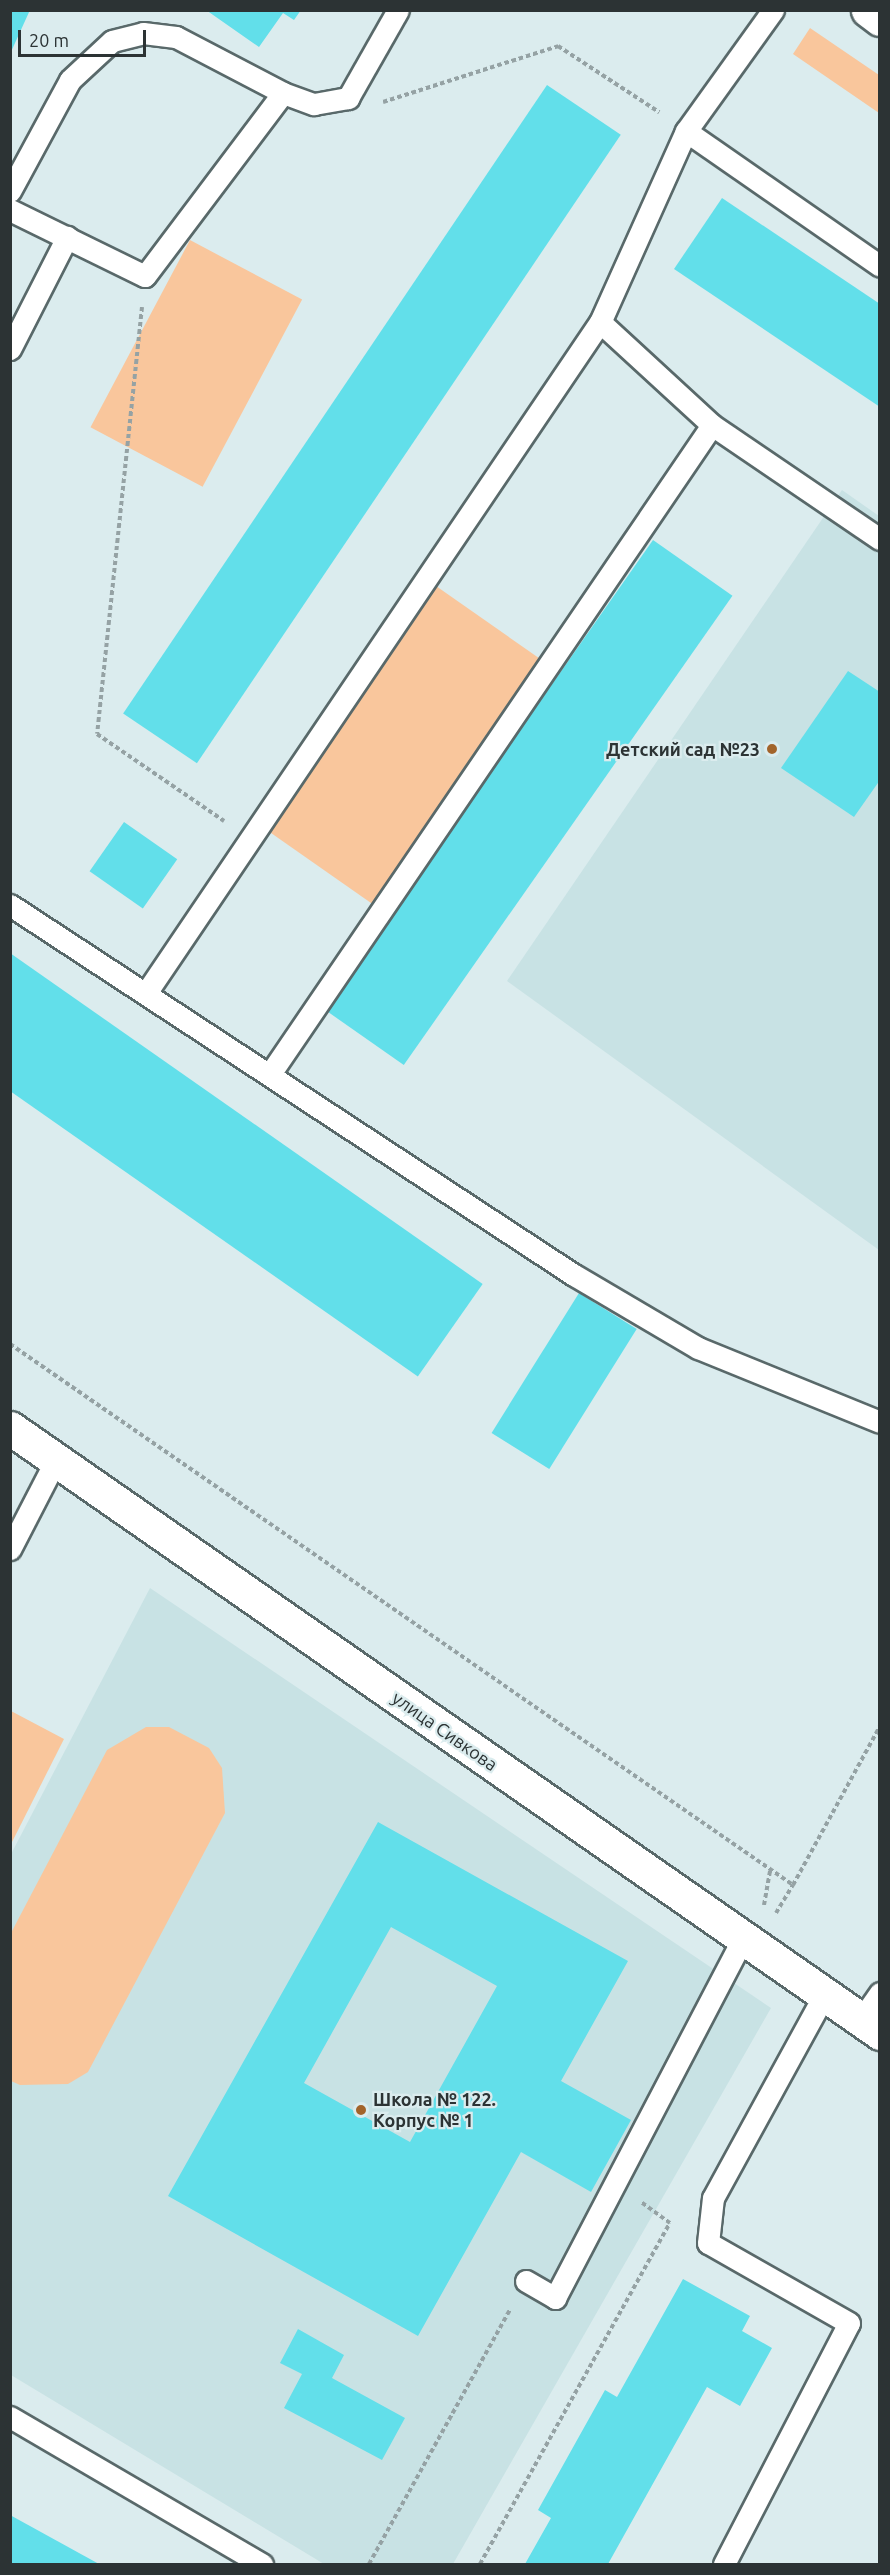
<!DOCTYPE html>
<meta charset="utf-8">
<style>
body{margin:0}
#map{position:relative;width:890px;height:2575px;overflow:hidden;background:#dbecee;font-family:Ubuntu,sans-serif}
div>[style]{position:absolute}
.built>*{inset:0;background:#c8e2e4}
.green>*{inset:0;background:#f9c69c;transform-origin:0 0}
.building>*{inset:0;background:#62dfea;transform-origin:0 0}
.path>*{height:4px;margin-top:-2px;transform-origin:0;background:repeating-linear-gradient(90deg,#95a2a4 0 4.5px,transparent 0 7.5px)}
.roads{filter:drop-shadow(2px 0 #59696a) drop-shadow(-2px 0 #59696a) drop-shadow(0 2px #59696a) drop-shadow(0 -2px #59696a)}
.service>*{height:21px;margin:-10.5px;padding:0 10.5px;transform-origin:10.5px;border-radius:10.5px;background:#fff}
.minor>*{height:33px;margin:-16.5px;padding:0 16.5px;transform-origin:16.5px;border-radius:16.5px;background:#fff}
.dots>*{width:16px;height:16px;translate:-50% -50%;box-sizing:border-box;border:3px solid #dbecee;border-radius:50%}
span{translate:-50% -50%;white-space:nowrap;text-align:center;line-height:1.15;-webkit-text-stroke:4.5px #dbecee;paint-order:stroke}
.poi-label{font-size:18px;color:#2c3334;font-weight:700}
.right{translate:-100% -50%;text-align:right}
.left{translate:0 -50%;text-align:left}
.street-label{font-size:18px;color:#2c3334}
.frame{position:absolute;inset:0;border:12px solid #2c3334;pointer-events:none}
.scale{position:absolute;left:18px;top:30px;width:128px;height:27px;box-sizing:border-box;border:3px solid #2c3334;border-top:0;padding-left:8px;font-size:18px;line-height:21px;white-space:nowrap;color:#2c3334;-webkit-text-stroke:4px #dbecee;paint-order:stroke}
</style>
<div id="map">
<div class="built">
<i style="clip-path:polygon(842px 490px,879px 516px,879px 1250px,507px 981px)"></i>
<i style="clip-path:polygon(150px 1588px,771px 2008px,453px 2564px,324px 2564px,11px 2375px,10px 1856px)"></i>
</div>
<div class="green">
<i style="clip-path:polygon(810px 28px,879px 75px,879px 113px,793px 54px)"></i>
<i style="left:190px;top:240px;width:127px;height:212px;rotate:28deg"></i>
<i style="left:426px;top:579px;width:150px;height:297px;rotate:35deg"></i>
<i style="clip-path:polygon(11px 1711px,64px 1739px,11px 1844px)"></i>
<i style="clip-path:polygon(146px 1727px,169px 1727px,209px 1748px,222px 1768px,225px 1813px,88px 2072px,68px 2084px,20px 2085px,11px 2081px,11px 1933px,107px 1750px)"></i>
</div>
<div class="building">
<i style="clip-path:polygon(10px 10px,30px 10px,10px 54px)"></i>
<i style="clip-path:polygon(206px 10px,301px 10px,294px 20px,283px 13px,259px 47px)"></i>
<i style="left:547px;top:85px;width:89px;height:758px;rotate:34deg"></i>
<i style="clip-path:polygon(722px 198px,880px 304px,880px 407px,674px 269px)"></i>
<i style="left:653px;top:540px;width:97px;height:573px;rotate:35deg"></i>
<i style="clip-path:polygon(848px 671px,880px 692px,880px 780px,854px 817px,781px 768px)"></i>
<i style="left:124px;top:822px;width:65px;height:60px;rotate:35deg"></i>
<i style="left:10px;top:953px;width:577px;height:113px;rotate:35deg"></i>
<i style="left:579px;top:1293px;width:68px;height:165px;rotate:32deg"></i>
<i style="clip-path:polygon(evenodd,378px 1822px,628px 1961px,561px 2081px,631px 2120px,591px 2192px,521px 2152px,418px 2336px,168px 2196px,378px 1822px,391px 1927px,497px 1986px,410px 2142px,304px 2083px,391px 1927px)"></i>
<i style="clip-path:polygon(683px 2279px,750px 2316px,742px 2331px,772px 2348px,740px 2406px,707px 2387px,608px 2564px,525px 2564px,551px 2518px,538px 2510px,605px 2390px,617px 2397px)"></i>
<i style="clip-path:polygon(298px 2329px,344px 2355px,332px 2378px,405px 2418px,382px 2460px,284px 2408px,302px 2374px,280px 2363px)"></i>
<i style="clip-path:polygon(10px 2515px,99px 2564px,10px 2564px)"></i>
</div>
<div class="path">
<i style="left:383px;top:102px;width:184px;rotate:-17.7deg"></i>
<i style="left:558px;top:46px;width:121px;rotate:33.2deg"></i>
<i style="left:142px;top:307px;width:429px;rotate:96deg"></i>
<i style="left:97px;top:734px;width:154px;rotate:34.4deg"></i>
<i style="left:10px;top:1344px;width:952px;rotate:34.64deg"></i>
<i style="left:793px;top:1885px;width:181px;rotate:-61.3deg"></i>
<i style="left:764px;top:1905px;width:35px;rotate:-80deg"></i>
<i style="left:776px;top:1913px;width:33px;rotate:-59deg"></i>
<i style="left:369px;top:2564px;width:291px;rotate:-61deg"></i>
<i style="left:480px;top:2564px;width:390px;rotate:-60.9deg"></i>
<i style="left:670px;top:2223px;width:36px;rotate:-144deg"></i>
</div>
<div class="roads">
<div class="service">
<i style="left:773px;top:10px;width:149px;rotate:125.7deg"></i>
<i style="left:686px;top:131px;width:209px;rotate:114.2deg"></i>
<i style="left:600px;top:322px;width:152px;rotate:42.6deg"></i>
<i style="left:712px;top:425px;width:203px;rotate:34.2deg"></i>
<i style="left:686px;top:131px;width:236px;rotate:34.8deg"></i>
<i style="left:10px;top:191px;width:126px;rotate:-61.6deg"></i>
<i style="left:70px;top:80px;width:57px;rotate:-42.9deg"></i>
<i style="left:112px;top:41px;width:32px;rotate:-14deg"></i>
<i style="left:143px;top:33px;width:33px;rotate:7deg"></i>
<i style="left:176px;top:37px;width:121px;rotate:27.6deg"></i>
<i style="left:10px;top:210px;width:150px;rotate:26.1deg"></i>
<i style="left:145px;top:276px;width:229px;rotate:-53deg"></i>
<i style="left:283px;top:93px;width:33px;rotate:20deg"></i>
<i style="left:314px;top:104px;width:35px;rotate:-10deg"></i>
<i style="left:348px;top:98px;width:101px;rotate:-60.4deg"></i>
<i style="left:10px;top:349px;width:126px;rotate:-63deg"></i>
<i style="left:10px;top:905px;width:675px;rotate:33.27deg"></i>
<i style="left:574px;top:1275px;width:144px;rotate:30.5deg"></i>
<i style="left:698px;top:1348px;width:196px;rotate:22.1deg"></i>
<i style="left:146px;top:993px;width:810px;rotate:-55.92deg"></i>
<i style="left:270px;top:1074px;width:785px;rotate:-55.74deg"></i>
<i style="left:10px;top:1549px;width:100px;rotate:-62.7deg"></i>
<i style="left:861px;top:2020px;width:33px;rotate:-55deg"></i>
<i style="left:526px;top:2281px;width:34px;rotate:30deg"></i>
<i style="left:555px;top:2298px;width:406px;rotate:-62.4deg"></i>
<i style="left:10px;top:2417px;width:292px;rotate:30.3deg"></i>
<i style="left:724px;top:2564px;width:271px;rotate:-62.6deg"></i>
<i style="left:849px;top:2323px;width:162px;rotate:-150.4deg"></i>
<i style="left:708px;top:2243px;width:45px;rotate:-83.7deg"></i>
<i style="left:713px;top:2198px;width:231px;rotate:-61.3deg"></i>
</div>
<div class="minor">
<i style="left:868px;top:10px;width:15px;rotate:37deg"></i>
<i style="left:10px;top:1428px;width:1060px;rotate:34.81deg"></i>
</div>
</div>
<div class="dots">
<i style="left:772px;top:749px;background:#a2642a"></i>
<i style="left:361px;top:2110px;background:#a2642a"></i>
</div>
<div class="poi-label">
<span class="right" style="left:760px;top:749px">Детский сад №23</span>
<span class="left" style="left:373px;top:2110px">Школа № 122.<br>Корпус № 1</span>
</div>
<div class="street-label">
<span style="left:445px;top:1731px;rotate:35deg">улица Сивкова</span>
</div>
<div class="frame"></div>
<div class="scale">20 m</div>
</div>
